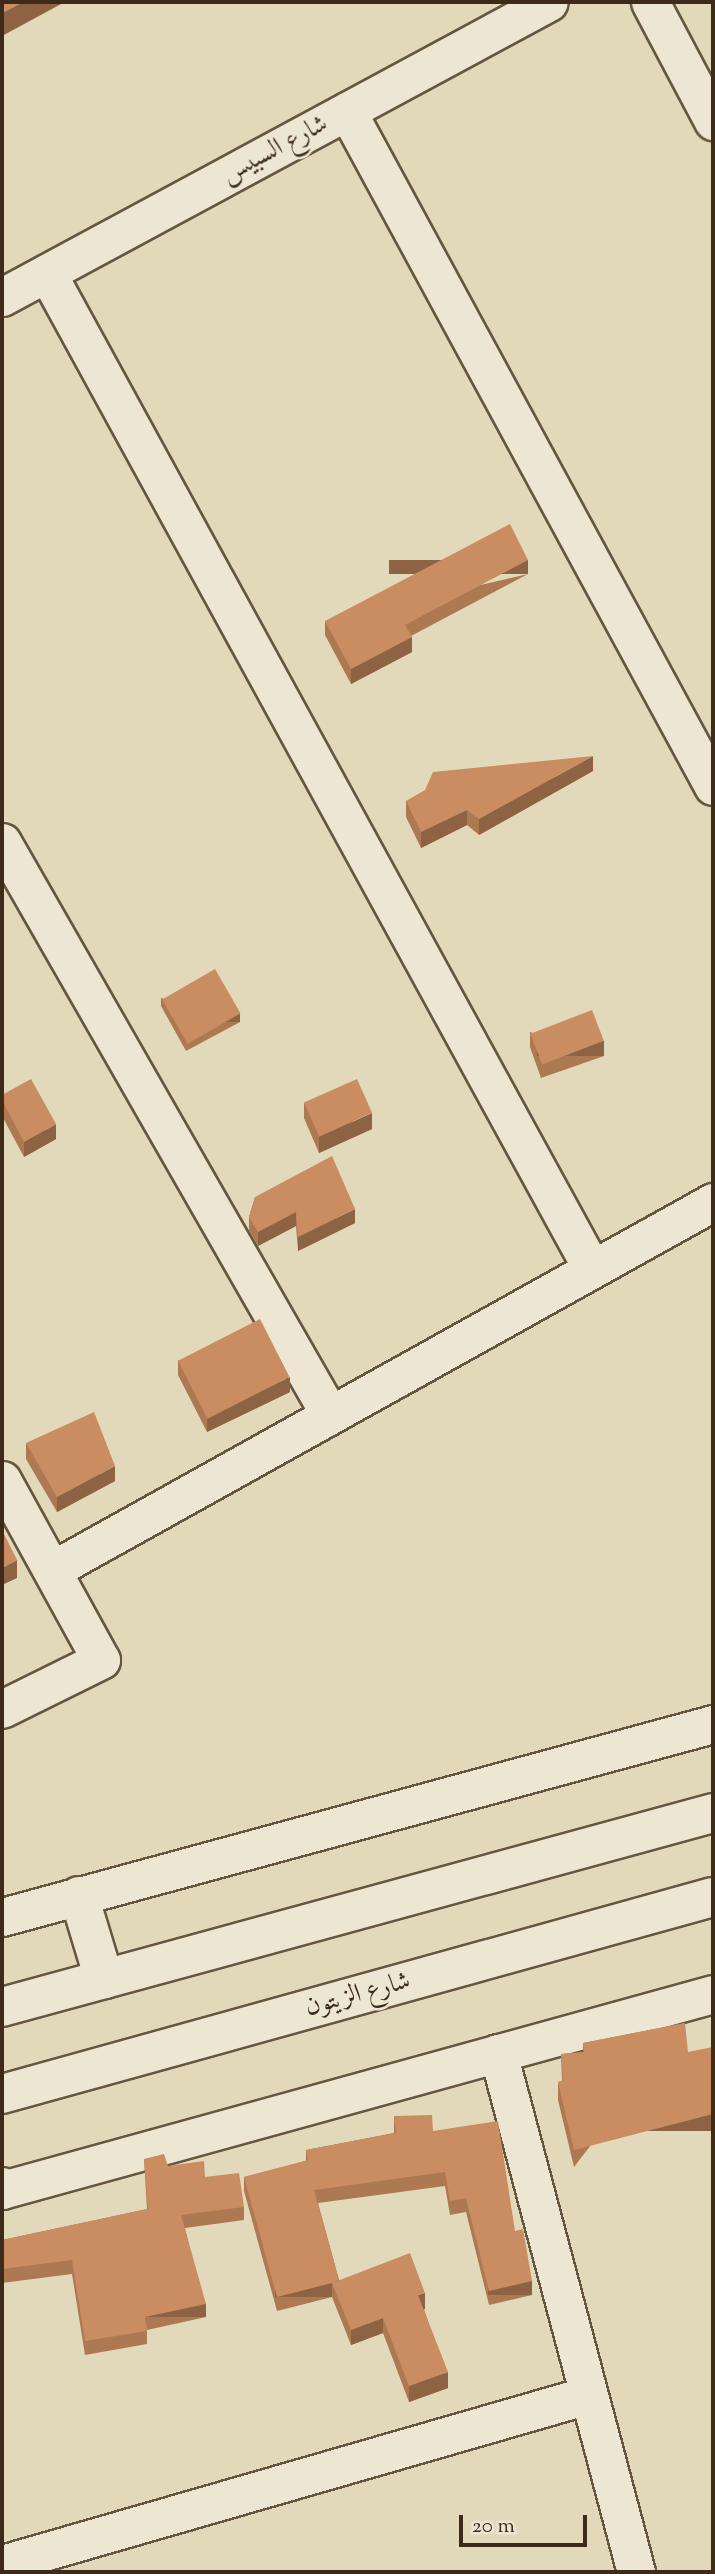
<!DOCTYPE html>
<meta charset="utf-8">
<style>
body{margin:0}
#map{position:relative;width:715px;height:2574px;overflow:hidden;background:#e2d9ba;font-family:"Sorts Mill Goudy",Amiri,serif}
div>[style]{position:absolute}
.roads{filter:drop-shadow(2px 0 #665640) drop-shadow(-2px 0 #665640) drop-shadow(0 2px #665640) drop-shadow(0 -2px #665640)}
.minor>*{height:37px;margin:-18.5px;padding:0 18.5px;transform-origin:18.5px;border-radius:18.5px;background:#ece6d2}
.secondary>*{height:38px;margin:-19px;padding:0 19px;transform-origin:19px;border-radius:19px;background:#ece6d2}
.wall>*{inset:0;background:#ad7953}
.shaded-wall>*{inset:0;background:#8d6344;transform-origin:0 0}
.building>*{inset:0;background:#c98d61;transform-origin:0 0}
span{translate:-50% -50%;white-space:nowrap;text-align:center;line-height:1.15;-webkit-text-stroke:5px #ece6d2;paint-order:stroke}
.street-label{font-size:26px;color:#3d2a18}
.frame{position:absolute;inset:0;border:4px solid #3d2a18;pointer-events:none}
.scale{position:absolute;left:459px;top:2515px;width:128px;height:32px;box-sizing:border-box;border:4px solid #3d2a18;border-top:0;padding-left:9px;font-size:21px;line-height:24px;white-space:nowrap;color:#3d2a18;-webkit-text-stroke:5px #ece6d2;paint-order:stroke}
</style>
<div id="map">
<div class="roads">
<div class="minor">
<i style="left:650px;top:2px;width:135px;rotate:62.1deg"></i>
<i style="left:347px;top:111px;width:768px;rotate:61.53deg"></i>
<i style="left:47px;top:273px;width:1135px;rotate:61.31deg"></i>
<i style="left:2px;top:297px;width:621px;rotate:-28.34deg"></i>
<i style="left:2px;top:842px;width:660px;rotate:60.21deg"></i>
<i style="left:2px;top:1480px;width:205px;rotate:61.2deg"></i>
<i style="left:101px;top:1660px;width:110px;rotate:153.7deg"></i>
<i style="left:52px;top:1570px;width:757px;rotate:-29.11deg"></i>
<i style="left:2px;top:1917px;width:737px;rotate:-15.19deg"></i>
<i style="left:498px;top:2053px;width:537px;rotate:75.11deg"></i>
<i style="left:2px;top:2190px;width:738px;rotate:-15.41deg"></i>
<i style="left:2px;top:2564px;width:610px;rotate:-16.09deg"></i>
</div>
<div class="secondary">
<i style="left:79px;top:1896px;width:87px;rotate:73.2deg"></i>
<i style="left:2px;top:2007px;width:737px;rotate:-15.26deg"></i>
<i style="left:2px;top:2094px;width:738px;rotate:-15.49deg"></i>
<i style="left:2px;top:2187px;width:3px;rotate:72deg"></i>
</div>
</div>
<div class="wall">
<i style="clip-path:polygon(528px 574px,411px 636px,412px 652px,351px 684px,325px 635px,325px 621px)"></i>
<i style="clip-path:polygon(593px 771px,479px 835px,467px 825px,421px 848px,406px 817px,406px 801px)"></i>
<i style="clip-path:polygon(161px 998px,240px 1022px,186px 1051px,161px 1006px)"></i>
<i style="clip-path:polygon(530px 1032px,604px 1056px,541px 1078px,530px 1047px)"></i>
<i style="clip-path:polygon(2px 1095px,56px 1139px,24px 1157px,2px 1116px)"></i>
<i style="clip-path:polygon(304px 1103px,372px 1129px,319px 1153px,304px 1118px)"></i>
<i style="clip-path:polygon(255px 1197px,355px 1223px,298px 1251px,296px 1226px,258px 1246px,249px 1231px,249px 1217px)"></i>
<i style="clip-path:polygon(178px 1360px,290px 1392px,207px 1432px,178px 1375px)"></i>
<i style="clip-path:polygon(26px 1443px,115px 1481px,57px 1512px,26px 1459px)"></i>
<i style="clip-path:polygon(685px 2023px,574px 2167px,558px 2100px,558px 2082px,562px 2081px,561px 2054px,583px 2052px,583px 2043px)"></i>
<i style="clip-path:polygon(394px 2116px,433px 2131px,515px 2231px,532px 2295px,489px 2305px,466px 2212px,450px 2215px,445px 2186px,318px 2203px,339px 2280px,425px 2309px,424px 2309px,448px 2388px,409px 2402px,383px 2333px,351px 2345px,332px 2297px,277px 2311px,244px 2191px,244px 2177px,306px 2161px,306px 2150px,394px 2133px)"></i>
<i style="clip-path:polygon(144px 2159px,205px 2177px,244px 2207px,244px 2220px,185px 2228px,206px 2317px,147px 2330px,147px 2344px,85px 2355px,72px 2274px,2px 2283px,2px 2240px,147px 2209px)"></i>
</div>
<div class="shaded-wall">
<i style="clip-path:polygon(23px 2px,63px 2px,63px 3px,2px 36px,2px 13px)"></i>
<i style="left:528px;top:560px;width:14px;height:139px;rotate:90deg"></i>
<i style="clip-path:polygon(412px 637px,412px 652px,351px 684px,351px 669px)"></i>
<i style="clip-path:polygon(593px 756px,593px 771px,479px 835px,479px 819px)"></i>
<i style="clip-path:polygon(467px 810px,467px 825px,421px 848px,421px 832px)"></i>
<i style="left:240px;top:1013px;width:9px;height:61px;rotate:90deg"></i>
<i style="left:604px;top:1041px;width:15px;height:67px;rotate:90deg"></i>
<i style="clip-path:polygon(372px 1113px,372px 1129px,319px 1153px,319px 1137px)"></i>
<i style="clip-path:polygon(56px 1124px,56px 1139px,24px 1157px,24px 1142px)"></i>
<i style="clip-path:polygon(355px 1209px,355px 1223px,298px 1251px,298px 1237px)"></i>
<i style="clip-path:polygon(296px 1212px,296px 1226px,258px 1246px,258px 1232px)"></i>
<i style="clip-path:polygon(290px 1377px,290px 1392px,207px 1432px,207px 1416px)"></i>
<i style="clip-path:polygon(115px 1466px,115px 1481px,57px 1512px,57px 1497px)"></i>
<i style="clip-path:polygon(17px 1560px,17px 1578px,2px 1585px,2px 1568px)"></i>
<i style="left:713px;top:2114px;width:17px;height:144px;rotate:90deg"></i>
<i style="left:532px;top:2281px;width:14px;height:44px;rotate:90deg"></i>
<i style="left:332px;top:2283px;width:14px;height:57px;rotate:90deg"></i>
<i style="clip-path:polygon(425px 2293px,425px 2309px,418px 2311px,418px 2295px)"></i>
<i style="left:206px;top:2304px;width:13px;height:62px;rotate:90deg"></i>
<i style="clip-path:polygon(383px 2318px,383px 2333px,351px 2345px,351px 2330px)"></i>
<i style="clip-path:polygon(448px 2372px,448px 2388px,409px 2402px,409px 2386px)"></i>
</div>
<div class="building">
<i style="clip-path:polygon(2px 2px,23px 2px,2px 13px)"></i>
<i style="clip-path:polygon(510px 524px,528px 560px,405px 625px,412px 637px,351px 669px,325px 621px)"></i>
<i style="clip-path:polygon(593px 756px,479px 819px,467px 810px,421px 832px,406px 801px,425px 790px,433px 772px)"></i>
<i style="left:215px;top:969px;width:51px;height:61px;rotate:60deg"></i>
<i style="left:592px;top:1010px;width:33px;height:66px;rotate:69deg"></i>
<i style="clip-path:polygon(31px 1079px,56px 1124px,24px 1142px,2px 1100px,2px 1095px)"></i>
<i style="left:357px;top:1079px;width:37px;height:58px;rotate:66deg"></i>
<i style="clip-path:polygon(332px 1156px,355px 1209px,298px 1237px,296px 1212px,258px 1232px,249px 1217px,255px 1197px)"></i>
<i style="left:260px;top:1319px;width:65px;height:92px;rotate:63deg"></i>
<i style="clip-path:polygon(94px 1412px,115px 1466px,57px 1497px,26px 1443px)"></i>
<i style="clip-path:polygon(2px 1530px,17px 1560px,2px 1568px)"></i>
<i style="clip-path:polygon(685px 2023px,688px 2052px,713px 2047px,713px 2114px,574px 2150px,558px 2082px,563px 2081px,561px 2054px,584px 2052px,583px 2043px)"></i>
<i style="clip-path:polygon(432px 2115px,433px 2131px,498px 2121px,515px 2231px,523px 2229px,532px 2281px,489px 2291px,466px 2198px,450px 2201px,445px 2172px,314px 2190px,339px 2280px,332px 2283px,277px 2297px,244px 2177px,308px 2160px,306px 2150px,396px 2133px,394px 2116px)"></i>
<i style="clip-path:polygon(164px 2154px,168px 2166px,204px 2161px,205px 2177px,239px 2173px,244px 2207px,181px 2215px,206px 2304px,145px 2317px,147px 2331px,85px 2341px,72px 2260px,2px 2269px,2px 2240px,148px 2209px,144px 2159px)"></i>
<i style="clip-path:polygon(410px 2253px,425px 2293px,418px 2295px,448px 2372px,409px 2386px,383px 2318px,351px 2330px,332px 2283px)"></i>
</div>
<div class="street-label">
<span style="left:275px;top:150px;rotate:-28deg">شارع السبيس</span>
<span style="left:358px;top:1995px;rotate:-15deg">شارع الزيتون</span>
</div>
<div class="frame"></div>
<div class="scale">20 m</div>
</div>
